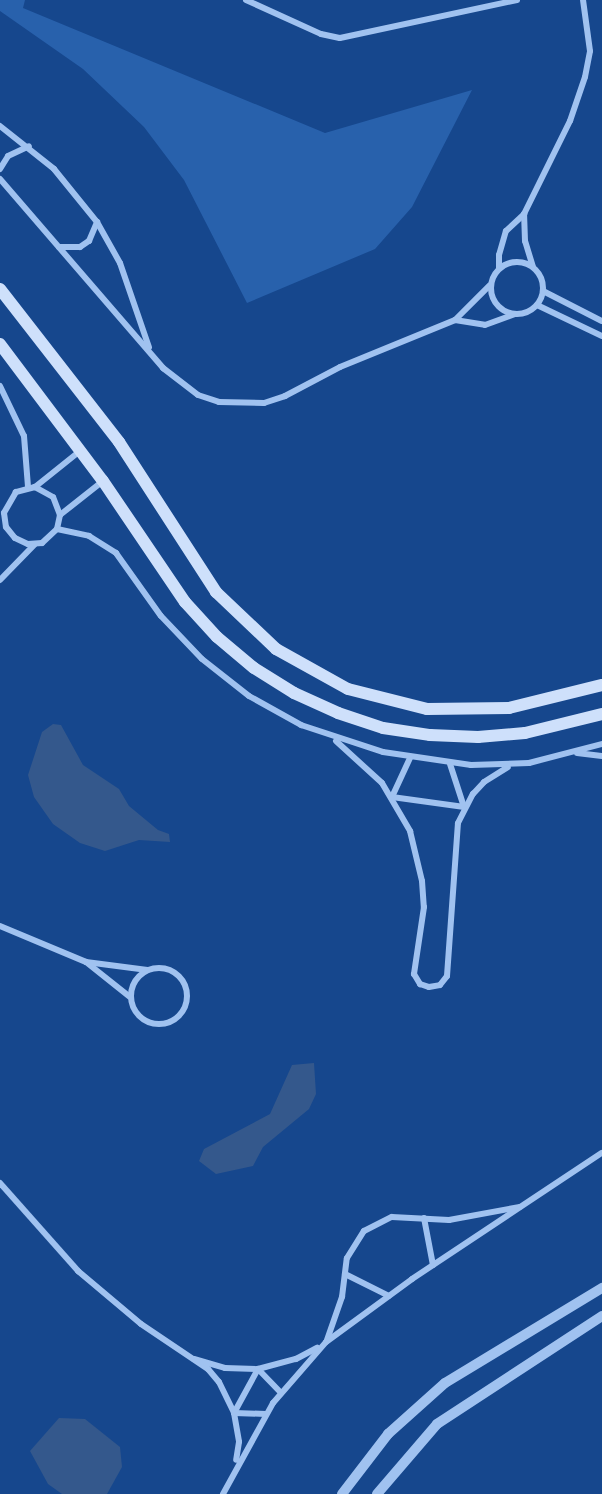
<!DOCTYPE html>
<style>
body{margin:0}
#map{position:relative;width:602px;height:1494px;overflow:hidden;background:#16478d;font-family:Quicksand,sans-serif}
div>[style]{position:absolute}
.green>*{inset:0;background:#2861ac}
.water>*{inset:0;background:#34588c}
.minor>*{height:6px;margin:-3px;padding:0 3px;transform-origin:3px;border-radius:3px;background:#a0c2f0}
.minor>.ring{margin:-3px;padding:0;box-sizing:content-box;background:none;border:6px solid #a0c2f0;border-radius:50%}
.tertiary>*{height:10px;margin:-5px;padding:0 5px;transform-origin:5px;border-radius:5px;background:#a0c2f0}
.secondary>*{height:12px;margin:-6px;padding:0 6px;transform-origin:6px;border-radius:6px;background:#cee0fb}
span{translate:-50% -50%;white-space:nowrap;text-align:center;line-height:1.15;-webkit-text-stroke:6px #16478d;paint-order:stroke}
</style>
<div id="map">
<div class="green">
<i style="clip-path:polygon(0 0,25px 0,23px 8px,325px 133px,472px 90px,412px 207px,375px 249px,247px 303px,184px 180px,144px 127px,83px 69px,0 11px)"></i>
</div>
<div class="water">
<i style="clip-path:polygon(53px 724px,61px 725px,83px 765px,119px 789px,129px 806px,158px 830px,169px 834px,170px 842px,139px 840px,105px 851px,80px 843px,53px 824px,34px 797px,28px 775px,42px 732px)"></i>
<i style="clip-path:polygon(314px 1063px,316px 1094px,309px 1109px,263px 1147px,253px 1166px,216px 1174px,199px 1161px,204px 1149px,270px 1114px,292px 1065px)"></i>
<i style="clip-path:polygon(59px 1418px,85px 1419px,120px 1447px,122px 1467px,107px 1494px,62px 1494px,48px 1484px,30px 1451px)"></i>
</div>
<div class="minor">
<i style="left:246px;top:0;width:82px;rotate:24.4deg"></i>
<i style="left:321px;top:34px;width:19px;rotate:12deg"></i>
<i style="left:340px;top:38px;width:181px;rotate:-12.1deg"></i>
<i style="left:0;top:126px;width:69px;rotate:38.5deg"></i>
<i style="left:54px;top:169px;width:68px;rotate:50.9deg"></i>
<i style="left:97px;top:222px;width:47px;rotate:60.7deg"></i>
<i style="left:120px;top:263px;width:89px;rotate:71deg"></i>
<i style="left:0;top:169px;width:15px;rotate:-58deg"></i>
<i style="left:8px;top:156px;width:23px;rotate:-25deg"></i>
<i style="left:0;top:179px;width:250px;rotate:49.2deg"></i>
<i style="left:163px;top:368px;width:44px;rotate:37.6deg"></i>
<i style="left:198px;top:395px;width:22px;rotate:18deg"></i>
<i style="left:219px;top:402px;width:45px;rotate:1.3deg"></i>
<i style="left:264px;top:403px;width:22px;rotate:-18deg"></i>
<i style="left:285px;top:396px;width:62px;rotate:-27.8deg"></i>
<i style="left:340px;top:367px;width:124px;rotate:-22.2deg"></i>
<i style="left:455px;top:320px;width:49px;rotate:-45deg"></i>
<i style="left:59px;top:247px;width:21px"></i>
<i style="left:80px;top:247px;width:11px;rotate:-34deg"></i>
<i style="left:89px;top:241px;width:21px;rotate:-67deg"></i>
<i class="ring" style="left:491px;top:262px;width:46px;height:46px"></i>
<i style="left:533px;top:267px;width:27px;rotate:-107deg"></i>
<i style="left:525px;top:241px;width:27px;rotate:-92deg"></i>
<i style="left:524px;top:214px;width:104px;rotate:-63.7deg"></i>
<i style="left:570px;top:121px;width:46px;rotate:-71.2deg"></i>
<i style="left:585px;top:77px;width:26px;rotate:-79deg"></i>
<i style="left:590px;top:51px;width:51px;rotate:-97.8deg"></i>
<i style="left:499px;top:268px;width:13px;rotate:-90deg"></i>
<i style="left:499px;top:255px;width:25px;rotate:-74deg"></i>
<i style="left:506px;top:231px;width:25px;rotate:-43deg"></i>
<i style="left:543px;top:291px;width:66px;rotate:27deg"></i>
<i style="left:537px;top:305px;width:72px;rotate:25.5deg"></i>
<i style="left:455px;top:320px;width:30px;rotate:9deg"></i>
<i style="left:485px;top:325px;width:32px;rotate:-20deg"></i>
<i style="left:0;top:386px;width:55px;rotate:64.4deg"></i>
<i style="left:24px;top:436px;width:51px;rotate:85.5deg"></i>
<i style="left:35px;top:487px;width:58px;rotate:-38.7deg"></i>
<i style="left:60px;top:515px;width:19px;rotate:-111deg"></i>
<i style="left:53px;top:497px;width:21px;rotate:-151deg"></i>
<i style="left:35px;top:487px;width:20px;rotate:165deg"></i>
<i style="left:16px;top:492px;width:24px;rotate:120deg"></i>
<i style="left:4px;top:513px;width:14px;rotate:82deg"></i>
<i style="left:6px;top:527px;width:14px;rotate:51deg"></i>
<i style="left:15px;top:538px;width:14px;rotate:25deg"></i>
<i style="left:28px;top:544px;width:14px;rotate:-4deg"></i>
<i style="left:42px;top:543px;width:21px;rotate:-43deg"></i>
<i style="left:57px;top:529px;width:14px;rotate:-78deg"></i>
<i style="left:60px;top:515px;width:55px;rotate:-38.3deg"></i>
<i style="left:57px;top:529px;width:33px;rotate:12deg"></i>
<i style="left:89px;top:536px;width:32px;rotate:32deg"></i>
<i style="left:116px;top:553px;width:77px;rotate:54.5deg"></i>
<i style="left:161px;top:616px;width:59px;rotate:46.4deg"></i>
<i style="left:202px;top:659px;width:60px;rotate:38.2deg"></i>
<i style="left:249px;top:696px;width:60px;rotate:29.1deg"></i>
<i style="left:301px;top:725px;width:86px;rotate:18.2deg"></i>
<i style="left:383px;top:752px;width:89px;rotate:8.4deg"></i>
<i style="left:471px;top:765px;width:58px;rotate:-2deg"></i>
<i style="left:529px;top:763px;width:75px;rotate:-14.6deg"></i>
<i style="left:0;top:580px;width:50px;rotate:-45.8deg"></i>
<i style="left:336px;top:741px;width:62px;rotate:42.4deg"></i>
<i style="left:382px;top:783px;width:56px;rotate:59.7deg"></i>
<i style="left:410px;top:831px;width:51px;rotate:76.5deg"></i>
<i style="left:422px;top:881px;width:26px;rotate:86deg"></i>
<i style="left:424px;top:907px;width:68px;rotate:98.5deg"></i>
<i style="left:414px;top:974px;width:12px;rotate:59deg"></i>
<i style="left:420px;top:984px;width:9px;rotate:18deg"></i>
<i style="left:429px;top:987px;width:11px;rotate:-10deg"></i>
<i style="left:440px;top:985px;width:11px;rotate:-52deg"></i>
<i style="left:447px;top:976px;width:153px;rotate:-85.9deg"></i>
<i style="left:458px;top:823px;width:33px;rotate:-63deg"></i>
<i style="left:473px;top:794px;width:16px;rotate:-47deg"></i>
<i style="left:484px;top:782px;width:28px;rotate:-32deg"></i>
<i style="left:577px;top:753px;width:25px;rotate:7deg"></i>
<i style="left:410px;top:758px;width:43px;rotate:114.8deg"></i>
<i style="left:392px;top:797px;width:73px;rotate:7.9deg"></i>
<i style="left:464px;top:807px;width:45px;rotate:-108deg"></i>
<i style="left:0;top:926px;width:93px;rotate:22.7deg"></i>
<i style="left:86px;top:962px;width:56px;rotate:38.5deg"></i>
<i style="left:86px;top:962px;width:62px;rotate:7.5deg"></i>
<i class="ring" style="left:131px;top:968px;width:50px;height:50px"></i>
<i style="left:0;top:1183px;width:118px;rotate:48.4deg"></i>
<i style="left:78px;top:1271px;width:82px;rotate:40.1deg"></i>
<i style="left:141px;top:1324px;width:81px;rotate:33.9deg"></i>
<i style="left:208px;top:1369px;width:17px;rotate:50deg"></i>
<i style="left:219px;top:1382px;width:34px;rotate:64deg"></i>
<i style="left:234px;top:1413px;width:29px;rotate:80deg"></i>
<i style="left:239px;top:1442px;width:18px;rotate:99deg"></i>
<i style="left:424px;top:1218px;width:48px;rotate:79.2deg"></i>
<i style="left:345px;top:1274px;width:49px;rotate:26.6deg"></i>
<i style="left:327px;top:1340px;width:46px;rotate:-70.8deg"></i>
<i style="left:342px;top:1297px;width:39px;rotate:-83deg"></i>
<i style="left:347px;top:1258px;width:32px;rotate:-58deg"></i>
<i style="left:364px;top:1231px;width:31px;rotate:-27deg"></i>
<i style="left:392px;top:1217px;width:57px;rotate:3deg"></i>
<i style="left:449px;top:1220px;width:72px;rotate:-10.4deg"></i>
<i style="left:194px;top:1359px;width:32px;rotate:16deg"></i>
<i style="left:225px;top:1368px;width:33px;rotate:2deg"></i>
<i style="left:258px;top:1369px;width:39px;rotate:-15deg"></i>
<i style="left:296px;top:1359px;width:24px;rotate:-28deg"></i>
<i style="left:266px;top:1414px;width:32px;rotate:-178deg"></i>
<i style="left:234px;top:1413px;width:50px;rotate:-61.4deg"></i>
<i style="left:258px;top:1369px;width:33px;rotate:46deg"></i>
<i style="left:223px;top:1494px;width:104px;rotate:-61.2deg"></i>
<i style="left:273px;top:1403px;width:81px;rotate:-49deg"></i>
<i style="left:326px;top:1342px;width:107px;rotate:-36.2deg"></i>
<i style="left:412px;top:1279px;width:228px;rotate:-33.6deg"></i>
</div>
<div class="tertiary">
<i style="left:342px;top:1494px;width:76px;rotate:-52.5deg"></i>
<i style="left:388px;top:1434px;width:76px;rotate:-41.8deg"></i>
<i style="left:445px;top:1383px;width:184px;rotate:-31.2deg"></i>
<i style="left:377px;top:1494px;width:92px;rotate:-49.4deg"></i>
<i style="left:437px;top:1424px;width:197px;rotate:-33.2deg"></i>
</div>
<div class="secondary">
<i style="left:0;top:289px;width:194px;rotate:52.1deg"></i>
<i style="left:119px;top:442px;width:179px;rotate:57.1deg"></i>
<i style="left:216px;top:592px;width:83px;rotate:43.5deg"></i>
<i style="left:276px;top:649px;width:82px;rotate:29.1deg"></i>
<i style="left:348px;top:689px;width:81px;rotate:14.2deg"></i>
<i style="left:427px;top:709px;width:82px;rotate:-0.7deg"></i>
<i style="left:509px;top:708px;width:96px;rotate:-13.9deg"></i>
<i style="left:0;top:344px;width:171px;rotate:53.1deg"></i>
<i style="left:103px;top:481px;width:146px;rotate:55.9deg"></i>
<i style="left:185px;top:602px;width:47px;rotate:47.6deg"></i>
<i style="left:217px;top:637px;width:48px;rotate:40deg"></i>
<i style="left:254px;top:668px;width:47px;rotate:32deg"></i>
<i style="left:294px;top:693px;width:48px;rotate:24.4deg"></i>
<i style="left:338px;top:713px;width:47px;rotate:18.4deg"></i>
<i style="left:383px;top:728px;width:48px;rotate:8.5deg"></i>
<i style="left:430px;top:735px;width:48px;rotate:2.4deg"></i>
<i style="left:478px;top:737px;width:47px;rotate:-4.9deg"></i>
<i style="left:525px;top:733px;width:79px;rotate:-13.9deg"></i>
</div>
</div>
